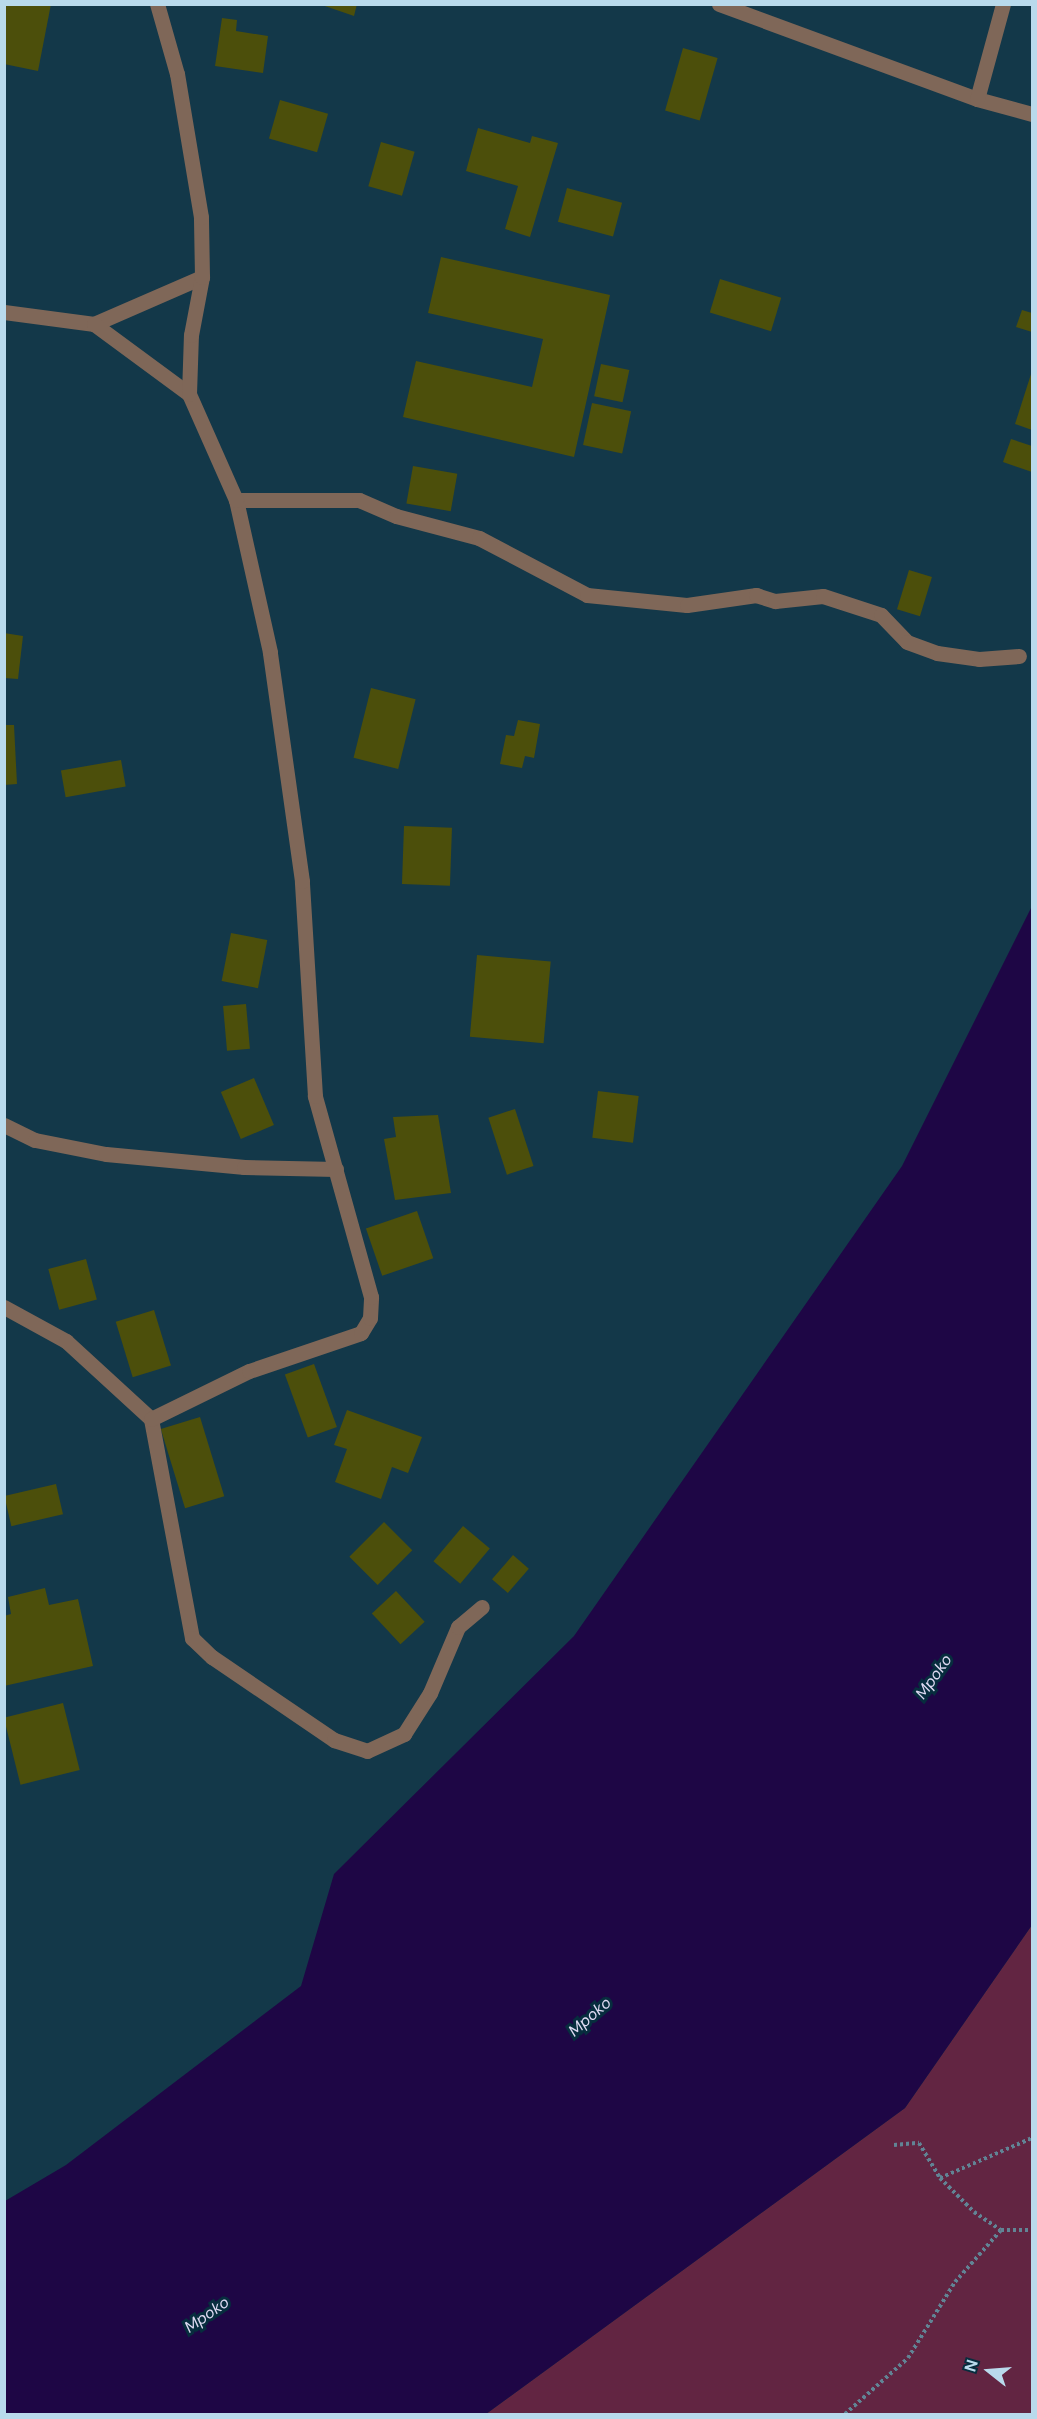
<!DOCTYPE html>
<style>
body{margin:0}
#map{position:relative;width:1037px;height:2419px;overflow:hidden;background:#133849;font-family:"DM Sans",sans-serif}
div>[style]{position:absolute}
.green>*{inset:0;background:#622542}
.water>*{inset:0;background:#1e0645}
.building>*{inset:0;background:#4c4f0b;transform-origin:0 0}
.path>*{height:4px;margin-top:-2px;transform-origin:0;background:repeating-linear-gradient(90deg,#618495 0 3px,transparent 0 6px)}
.minor>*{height:15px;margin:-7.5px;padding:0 7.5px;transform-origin:7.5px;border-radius:7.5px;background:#7f6758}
span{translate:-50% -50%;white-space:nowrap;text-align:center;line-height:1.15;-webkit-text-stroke:6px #072d3e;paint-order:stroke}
.water-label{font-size:16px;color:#ddd9f1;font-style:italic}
.frame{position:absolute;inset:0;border:6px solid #b9daec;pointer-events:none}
.north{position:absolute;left:959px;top:2341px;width:60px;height:60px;-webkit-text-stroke:4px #072d3e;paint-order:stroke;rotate:287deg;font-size:16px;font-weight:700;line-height:24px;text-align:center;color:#b9daec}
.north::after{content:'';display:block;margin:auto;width:21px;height:27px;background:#b9daec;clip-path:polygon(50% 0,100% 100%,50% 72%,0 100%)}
</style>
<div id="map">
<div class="green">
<i style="clip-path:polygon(1032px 1925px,1032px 2414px,486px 2414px,905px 2108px)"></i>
</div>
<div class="water">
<i style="clip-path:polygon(1032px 906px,1032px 1925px,905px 2108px,486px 2414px,5px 2414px,5px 2201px,66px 2165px,301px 1986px,334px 1874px,574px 1636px,902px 1166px)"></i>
</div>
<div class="building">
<i style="clip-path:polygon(4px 4px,51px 4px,38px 71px,4px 64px)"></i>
<i style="clip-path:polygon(319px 4px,357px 4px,354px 16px)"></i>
<i style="clip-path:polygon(222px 18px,237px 20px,236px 31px,268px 36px,263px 73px,215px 66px)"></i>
<i style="left:683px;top:48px;width:36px;height:65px;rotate:16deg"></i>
<i style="left:280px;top:100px;width:50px;height:40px;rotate:16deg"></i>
<i style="clip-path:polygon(478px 128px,530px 143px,532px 136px,558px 143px,530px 237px,505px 229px,518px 186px,466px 171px)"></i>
<i style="left:381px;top:142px;width:35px;height:46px;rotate:16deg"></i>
<i style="left:567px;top:188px;width:57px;height:35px;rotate:15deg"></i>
<i style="clip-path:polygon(441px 257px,610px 295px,574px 457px,403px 417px,416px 361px,532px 387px,543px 339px,428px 313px)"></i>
<i style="left:720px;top:279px;width:64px;height:35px;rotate:17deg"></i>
<i style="clip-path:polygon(1022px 310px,1032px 313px,1032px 332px,1016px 327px)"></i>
<i style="left:601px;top:364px;width:29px;height:33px;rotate:12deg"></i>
<i style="clip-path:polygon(1032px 371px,1032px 430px,1015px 424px)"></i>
<i style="left:592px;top:403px;width:40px;height:43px;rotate:12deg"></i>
<i style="clip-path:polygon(1011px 439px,1032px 446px,1032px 472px,1003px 462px)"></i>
<i style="left:413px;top:466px;width:45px;height:38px;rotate:10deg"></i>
<i style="left:909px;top:570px;width:24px;height:41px;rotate:17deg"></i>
<i style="clip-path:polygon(4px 633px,23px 636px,18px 679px,4px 678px)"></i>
<i style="left:371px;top:688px;width:46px;height:72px;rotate:14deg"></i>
<i style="clip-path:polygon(518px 720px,540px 724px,534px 758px,525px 756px,522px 768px,500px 764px,506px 735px,514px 736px)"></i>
<i style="clip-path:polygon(4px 725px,14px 725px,17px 784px,4px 785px)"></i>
<i style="left:121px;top:760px;width:27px;height:61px;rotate:80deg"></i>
<i style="left:404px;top:826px;width:48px;height:58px;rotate:2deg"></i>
<i style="left:231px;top:933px;width:37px;height:49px;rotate:11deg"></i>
<i style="left:477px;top:955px;width:74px;height:82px;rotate:5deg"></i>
<i style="left:246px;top:1004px;width:45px;height:23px;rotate:85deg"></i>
<i style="left:254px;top:1078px;width:51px;height:36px;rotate:67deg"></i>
<i style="left:598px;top:1091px;width:41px;height:47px;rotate:7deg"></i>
<i style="left:515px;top:1109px;width:60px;height:28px;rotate:72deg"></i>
<i style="clip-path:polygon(438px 1115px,451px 1193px,395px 1200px,384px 1139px,396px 1137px,393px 1117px)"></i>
<i style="left:417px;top:1211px;width:50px;height:54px;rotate:71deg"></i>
<i style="left:86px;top:1259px;width:42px;height:39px;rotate:75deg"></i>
<i style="left:154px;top:1310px;width:58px;height:40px;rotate:73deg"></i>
<i style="left:314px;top:1364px;width:67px;height:31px;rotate:70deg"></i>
<i style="clip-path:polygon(347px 1410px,422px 1437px,408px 1473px,392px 1467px,381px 1499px,335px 1482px,347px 1449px,334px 1445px)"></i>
<i style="left:200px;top:1417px;width:83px;height:41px;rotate:73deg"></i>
<i style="left:56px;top:1484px;width:31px;height:53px;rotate:77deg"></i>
<i style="left:384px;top:1522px;width:40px;height:49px;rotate:45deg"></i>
<i style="left:463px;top:1526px;width:35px;height:46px;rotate:40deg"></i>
<i style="left:513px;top:1555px;width:21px;height:32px;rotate:41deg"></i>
<i style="clip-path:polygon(45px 1588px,49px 1605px,78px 1599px,93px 1666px,4px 1686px,4px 1616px,11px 1614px,8px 1597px)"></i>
<i style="left:396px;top:1591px;width:42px;height:33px;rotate:47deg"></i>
<i style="left:63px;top:1703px;width:69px;height:61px;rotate:76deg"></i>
</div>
<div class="path">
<i style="left:894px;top:2145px;width:25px;rotate:-5deg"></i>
<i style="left:919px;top:2143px;width:41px;rotate:59deg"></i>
<i style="left:940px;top:2178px;width:48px;rotate:45deg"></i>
<i style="left:974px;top:2212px;width:32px;rotate:34deg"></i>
<i style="left:1001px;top:2230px;width:31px"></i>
<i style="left:940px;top:2178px;width:100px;rotate:-23.5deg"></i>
<i style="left:845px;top:2414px;width:84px;rotate:-41.6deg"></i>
<i style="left:908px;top:2358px;width:89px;rotate:-58.3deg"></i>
<i style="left:955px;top:2282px;width:69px;rotate:-48.5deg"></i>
</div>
<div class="minor">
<i style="left:719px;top:4px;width:275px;rotate:20.2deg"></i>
<i style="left:977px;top:99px;width:57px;rotate:15.3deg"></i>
<i style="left:977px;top:99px;width:98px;rotate:-74.7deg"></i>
<i style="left:4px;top:312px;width:91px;rotate:7.6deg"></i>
<i style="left:94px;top:324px;width:118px;rotate:-23.5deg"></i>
<i style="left:94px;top:324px;width:118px;rotate:36.4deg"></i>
<i style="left:236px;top:500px;width:123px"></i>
<i style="left:359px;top:500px;width:40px;rotate:23.4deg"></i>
<i style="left:396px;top:516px;width:86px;rotate:14.8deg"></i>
<i style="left:479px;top:538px;width:122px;rotate:27.8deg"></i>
<i style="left:587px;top:595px;width:100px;rotate:5.7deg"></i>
<i style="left:687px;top:605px;width:70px;rotate:-8.2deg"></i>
<i style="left:756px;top:595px;width:20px;rotate:18deg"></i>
<i style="left:775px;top:601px;width:48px;rotate:-5.9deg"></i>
<i style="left:823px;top:596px;width:61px;rotate:18.1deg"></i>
<i style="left:881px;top:615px;width:37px;rotate:46deg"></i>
<i style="left:907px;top:642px;width:32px;rotate:20deg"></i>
<i style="left:937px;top:653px;width:42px;rotate:8.1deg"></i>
<i style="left:979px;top:659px;width:40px;rotate:-4.3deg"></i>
<i style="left:4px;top:1125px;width:34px;rotate:26deg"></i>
<i style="left:35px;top:1140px;width:72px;rotate:11.2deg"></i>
<i style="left:106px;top:1154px;width:139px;rotate:5.4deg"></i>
<i style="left:244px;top:1167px;width:92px;rotate:1.2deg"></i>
<i style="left:4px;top:1307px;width:71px;rotate:28.7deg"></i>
<i style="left:66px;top:1341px;width:115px;rotate:42.5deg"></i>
<i style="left:151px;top:1419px;width:223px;rotate:79.4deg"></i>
<i style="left:192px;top:1638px;width:28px;rotate:44deg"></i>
<i style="left:212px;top:1657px;width:148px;rotate:34.2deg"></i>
<i style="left:334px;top:1740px;width:35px;rotate:18deg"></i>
<i style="left:367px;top:1751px;width:41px;rotate:-24.7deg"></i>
<i style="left:404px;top:1734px;width:49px;rotate:-57.6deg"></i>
<i style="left:430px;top:1693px;width:72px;rotate:-67deg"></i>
<i style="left:458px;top:1627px;width:31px;rotate:-40deg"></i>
<i style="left:151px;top:1419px;width:109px;rotate:-26.1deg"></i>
<i style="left:249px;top:1371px;width:118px;rotate:-18.7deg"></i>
<i style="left:361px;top:1333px;width:17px;rotate:-59deg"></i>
<i style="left:370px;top:1318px;width:21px;rotate:-87deg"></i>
<i style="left:371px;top:1297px;width:209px;rotate:-105.6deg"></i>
<i style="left:315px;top:1096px;width:215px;rotate:-93.5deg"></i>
<i style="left:302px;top:881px;width:231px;rotate:-98deg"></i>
<i style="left:270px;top:652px;width:156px;rotate:-102.6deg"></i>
<i style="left:236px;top:500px;width:116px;rotate:-113.9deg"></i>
<i style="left:189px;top:394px;width:59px;rotate:-88.1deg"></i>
<i style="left:191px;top:335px;width:59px;rotate:-79.3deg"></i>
<i style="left:202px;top:277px;width:60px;rotate:-91deg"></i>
<i style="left:201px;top:217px;width:145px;rotate:-99.5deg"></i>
<i style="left:177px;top:74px;width:73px;rotate:-105.9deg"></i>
</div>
<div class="water-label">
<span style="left:934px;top:1677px;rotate:-55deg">Mpoko</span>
<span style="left:590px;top:2017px;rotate:-41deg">Mpoko</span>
<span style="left:207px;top:2315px;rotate:-35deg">Mpoko</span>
</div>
<div class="frame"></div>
<div class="north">N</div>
</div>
